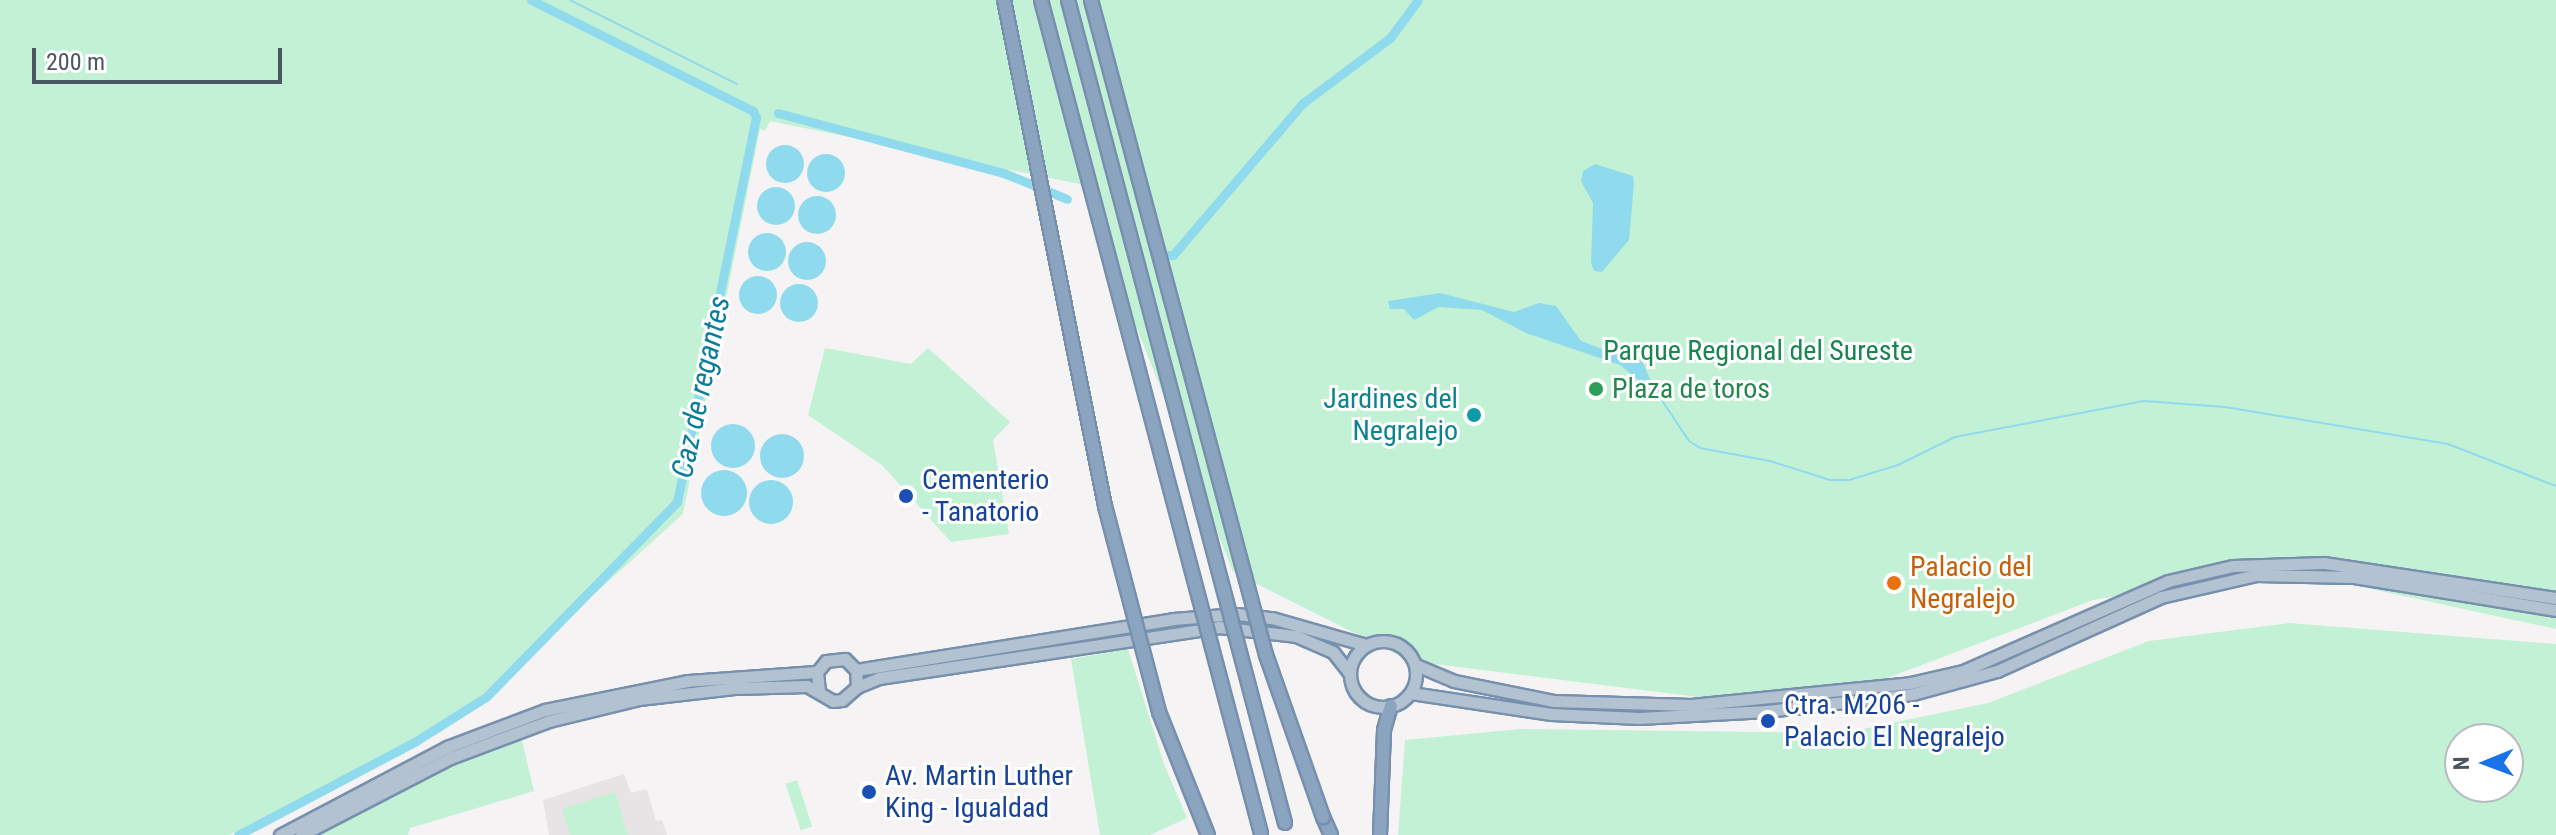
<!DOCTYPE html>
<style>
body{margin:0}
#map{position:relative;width:2556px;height:835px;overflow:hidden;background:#f5f3f3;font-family:"Roboto Condensed",sans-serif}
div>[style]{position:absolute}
.education>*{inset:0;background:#e6e4e5}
.green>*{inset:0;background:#c3f1d5;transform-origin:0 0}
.water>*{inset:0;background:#90daee}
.round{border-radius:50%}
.stream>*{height:2px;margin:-1px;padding:0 1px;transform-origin:1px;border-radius:1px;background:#90daee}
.canal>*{height:9px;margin:-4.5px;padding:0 4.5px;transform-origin:4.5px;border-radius:4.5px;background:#90daee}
.roads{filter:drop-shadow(2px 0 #7690ad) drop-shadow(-2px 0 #7690ad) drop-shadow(0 2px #7690ad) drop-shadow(0 -2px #7690ad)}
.primary>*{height:11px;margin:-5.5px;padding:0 5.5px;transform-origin:5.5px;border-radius:5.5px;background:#b3c2d1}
.primary>.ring{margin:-5.5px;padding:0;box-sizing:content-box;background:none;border:11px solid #b3c2d1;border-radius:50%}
.motorway>*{height:12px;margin:-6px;padding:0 6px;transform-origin:6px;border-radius:6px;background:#8ba5c1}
.bridges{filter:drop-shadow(2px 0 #7690ad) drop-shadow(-2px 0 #7690ad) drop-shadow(0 2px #7690ad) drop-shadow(0 -2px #7690ad)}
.motorway-bridge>*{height:12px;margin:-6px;padding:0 6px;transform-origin:6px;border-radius:6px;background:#8ba5c1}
.dots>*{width:22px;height:22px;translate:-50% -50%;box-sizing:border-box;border:4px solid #fff;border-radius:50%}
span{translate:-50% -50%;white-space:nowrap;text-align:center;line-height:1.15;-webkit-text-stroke:6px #fff;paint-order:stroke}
.park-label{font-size:28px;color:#17864f}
.leisure-label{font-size:28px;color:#27864d}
.left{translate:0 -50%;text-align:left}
.culture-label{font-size:28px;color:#0d838f}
.right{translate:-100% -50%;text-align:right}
.transit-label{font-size:28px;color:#164399}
.food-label{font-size:28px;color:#c56008}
.water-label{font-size:30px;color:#0c7c9b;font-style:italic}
.north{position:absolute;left:2444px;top:723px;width:80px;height:80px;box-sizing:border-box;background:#fff;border:2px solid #b7bbc0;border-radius:50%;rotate:269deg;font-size:22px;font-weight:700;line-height:32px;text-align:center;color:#4a5661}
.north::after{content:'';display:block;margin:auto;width:28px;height:36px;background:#1a73e8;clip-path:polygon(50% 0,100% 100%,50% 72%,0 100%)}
.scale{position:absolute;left:32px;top:48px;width:250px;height:36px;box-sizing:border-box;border:4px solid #4a5661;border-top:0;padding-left:10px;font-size:24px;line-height:28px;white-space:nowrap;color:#4a5661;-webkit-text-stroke:6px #fff;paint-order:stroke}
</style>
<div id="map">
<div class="education">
<i style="clip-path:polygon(624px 774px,631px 793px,647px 789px,656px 821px,662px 820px,667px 835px,549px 835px,543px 800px)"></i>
</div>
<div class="green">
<i style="clip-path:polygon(0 0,2556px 0,2556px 629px,2279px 569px,2093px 600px,1803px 710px,1410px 661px,1233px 572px,1080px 184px,770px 121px,765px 131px,760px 129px,683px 514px,441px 732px,229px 835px,0 835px)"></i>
<i style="clip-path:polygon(825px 348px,911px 364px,928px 348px,1010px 422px,993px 440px,1009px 534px,951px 542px,882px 465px,808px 415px)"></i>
<i style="clip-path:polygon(evenodd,2289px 623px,2556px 644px,2556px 835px,1398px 835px,1405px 740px,1520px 729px,1844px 733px,1988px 703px,2149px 641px,2289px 623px,2508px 739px,2508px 787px,2460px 787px,2460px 739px,2508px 739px)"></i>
<i style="clip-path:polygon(1128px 649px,1164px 764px,1187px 818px,1150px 835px,1100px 835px,1071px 659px)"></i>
<i style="clip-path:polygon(521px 736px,534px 791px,410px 828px,408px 835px,315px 835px,417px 780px)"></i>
<i style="left:797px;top:780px;width:49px;height:12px;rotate:72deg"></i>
<i style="clip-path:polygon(615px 792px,628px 835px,570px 835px,562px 809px)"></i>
</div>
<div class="water">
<i class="round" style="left:766px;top:145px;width:38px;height:38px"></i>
<i class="round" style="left:807px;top:154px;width:38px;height:38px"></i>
<i style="clip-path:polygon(1595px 164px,1633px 176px,1634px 184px,1629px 240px,1602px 272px,1594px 271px,1591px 263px,1593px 203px,1581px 181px,1583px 171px)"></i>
<i class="round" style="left:757px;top:187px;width:38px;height:38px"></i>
<i class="round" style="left:798px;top:196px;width:38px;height:38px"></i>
<i class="round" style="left:748px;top:233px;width:38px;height:38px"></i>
<i class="round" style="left:788px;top:242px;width:38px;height:38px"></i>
<i class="round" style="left:739px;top:276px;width:38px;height:38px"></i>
<i class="round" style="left:780px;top:284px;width:38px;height:38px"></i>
<i style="clip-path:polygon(1440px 293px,1514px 312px,1539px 303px,1556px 306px,1581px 341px,1613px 353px,1638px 351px,1650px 379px,1662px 390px,1661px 399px,1620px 365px,1526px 333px,1482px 310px,1439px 307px,1414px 320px,1404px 309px,1390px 309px,1388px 301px)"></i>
<i class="round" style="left:711px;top:424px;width:44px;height:44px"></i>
<i class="round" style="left:760px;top:434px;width:44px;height:44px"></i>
<i class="round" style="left:701px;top:470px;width:46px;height:46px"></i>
<i class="round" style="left:749px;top:480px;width:44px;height:44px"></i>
</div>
<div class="stream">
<i style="left:570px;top:0;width:187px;rotate:26.7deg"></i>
<i style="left:1661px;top:399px;width:50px;rotate:56.3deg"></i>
<i style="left:1689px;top:441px;width:13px;rotate:32deg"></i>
<i style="left:1700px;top:448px;width:71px;rotate:10.5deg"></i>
<i style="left:1770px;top:461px;width:63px;rotate:17.6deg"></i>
<i style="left:1830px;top:480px;width:19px"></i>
<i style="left:1849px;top:480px;width:51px;rotate:-17deg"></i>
<i style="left:1898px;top:465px;width:64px;rotate:-26.2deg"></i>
<i style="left:1955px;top:437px;width:192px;rotate:-10.8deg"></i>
<i style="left:2144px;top:401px;width:81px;rotate:4.2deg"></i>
<i style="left:2225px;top:407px;width:226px;rotate:9.4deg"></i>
<i style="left:2448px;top:444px;width:116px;rotate:21.3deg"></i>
</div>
<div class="canal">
<i style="left:778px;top:113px;width:234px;rotate:14.9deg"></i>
<i style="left:1004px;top:173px;width:68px;rotate:22.4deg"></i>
<i style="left:1168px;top:255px;width:5px"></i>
<i style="left:1173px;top:255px;width:200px;rotate:-49.5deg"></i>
<i style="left:1303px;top:103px;width:109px;rotate:-36.8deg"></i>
<i style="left:1390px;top:38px;width:47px;rotate:-53.6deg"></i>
<i style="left:238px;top:835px;width:201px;rotate:-27.8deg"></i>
<i style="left:416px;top:741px;width:83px;rotate:-32.2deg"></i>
<i style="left:486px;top:697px;width:273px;rotate:-45.6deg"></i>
<i style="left:677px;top:502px;width:393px;rotate:-78.4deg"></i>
<i style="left:756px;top:117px;width:7px;rotate:-117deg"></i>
<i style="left:753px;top:111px;width:248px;rotate:-153.4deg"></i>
</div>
<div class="roads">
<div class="primary">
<i class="ring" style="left:1350px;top:641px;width:55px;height:55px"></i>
<i style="left:1416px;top:665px;width:41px;rotate:22.8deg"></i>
<i style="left:1454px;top:681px;width:101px;rotate:11.4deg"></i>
<i style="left:1553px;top:701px;width:138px;rotate:1.7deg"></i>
<i style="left:1691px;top:705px;width:220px;rotate:-5.7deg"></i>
<i style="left:1910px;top:683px;width:54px;rotate:-12.8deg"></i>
<i style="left:1963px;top:671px;width:224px;rotate:-23.7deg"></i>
<i style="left:2168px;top:581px;width:67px;rotate:-13deg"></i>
<i style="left:2233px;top:566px;width:91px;rotate:-1.9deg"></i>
<i style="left:2324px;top:563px;width:235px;rotate:8.6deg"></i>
<i style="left:856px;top:670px;width:321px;rotate:-9.1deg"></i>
<i style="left:1173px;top:619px;width:64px;rotate:-4.5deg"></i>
<i style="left:1237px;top:614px;width:35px;rotate:7deg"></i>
<i style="left:1272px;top:618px;width:98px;rotate:16deg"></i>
<i style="left:857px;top:687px;width:24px;rotate:-22deg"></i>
<i style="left:879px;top:678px;width:344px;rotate:-8.5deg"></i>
<i style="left:1219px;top:627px;width:78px;rotate:6.7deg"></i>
<i style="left:1296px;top:636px;width:40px;rotate:23.4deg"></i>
<i style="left:1333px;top:652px;width:28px;rotate:52deg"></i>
<i style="left:1411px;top:693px;width:142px;rotate:8.5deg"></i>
<i style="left:1551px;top:714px;width:88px;rotate:2.6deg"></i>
<i style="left:1639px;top:718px;width:128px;rotate:-3.1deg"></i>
<i style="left:1767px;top:711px;width:147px;rotate:-6.6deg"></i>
<i style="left:1913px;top:694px;width:87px;rotate:-15.3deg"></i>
<i style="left:1997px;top:671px;width:180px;rotate:-24.3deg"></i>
<i style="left:2161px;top:597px;width:98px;rotate:-13deg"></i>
<i style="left:2256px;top:575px;width:98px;rotate:1.2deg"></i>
<i style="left:2354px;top:577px;width:205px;rotate:9.3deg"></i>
<i style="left:280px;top:835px;width:189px;rotate:-27.8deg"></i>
<i style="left:447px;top:747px;width:105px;rotate:-20.7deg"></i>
<i style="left:545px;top:710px;width:145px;rotate:-11.5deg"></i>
<i style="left:687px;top:681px;width:130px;rotate:-4deg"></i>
<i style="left:301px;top:835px;width:168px;rotate:-27.3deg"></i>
<i style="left:450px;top:758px;width:106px;rotate:-20.5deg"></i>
<i style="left:549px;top:721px;width:93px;rotate:-13.7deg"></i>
<i style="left:639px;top:699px;width:98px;rotate:-6.5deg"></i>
<i style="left:736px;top:688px;width:71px;rotate:-1.6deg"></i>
<i style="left:807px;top:686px;width:30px;rotate:30deg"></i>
<i style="left:833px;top:701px;width:9px;rotate:-6deg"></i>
<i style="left:842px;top:700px;width:20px;rotate:-41deg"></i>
<i style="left:857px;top:687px;width:17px;rotate:-93deg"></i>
<i style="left:856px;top:670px;width:16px;rotate:-135deg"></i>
<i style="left:845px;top:659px;width:19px;rotate:174deg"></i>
<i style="left:826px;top:661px;width:14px;rotate:129deg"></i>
<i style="left:817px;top:672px;width:20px;rotate:84deg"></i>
</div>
<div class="motorway">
<i style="left:1323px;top:817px;width:20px;rotate:66deg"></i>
<i style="left:1380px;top:835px;width:105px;rotate:-87.8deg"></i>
<i style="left:1384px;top:730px;width:25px;rotate:-74deg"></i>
</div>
</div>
<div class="bridges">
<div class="motorway-bridge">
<i style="left:1004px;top:0;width:516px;rotate:78.71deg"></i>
<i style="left:1105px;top:506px;width:213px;rotate:75.3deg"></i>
<i style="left:1159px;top:712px;width:132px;rotate:68.3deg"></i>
<i style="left:1041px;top:0;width:862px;rotate:75.21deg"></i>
<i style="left:1068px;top:0;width:851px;rotate:75.23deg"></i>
<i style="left:1091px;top:0;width:678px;rotate:75.04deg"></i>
<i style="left:1266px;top:655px;width:172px;rotate:70.6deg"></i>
</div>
</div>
<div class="dots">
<i style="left:1596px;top:389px;background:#2e9e5b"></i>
<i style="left:1474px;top:415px;background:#0f9aa8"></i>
<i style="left:906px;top:496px;background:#1a4fb4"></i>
<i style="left:1894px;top:583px;background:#e8710a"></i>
<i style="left:1768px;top:721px;background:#1a4fb4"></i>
<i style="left:869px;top:792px;background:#1a4fb4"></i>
</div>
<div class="park-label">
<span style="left:1758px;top:351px">Parque Regional del Sureste</span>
</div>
<div class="leisure-label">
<span class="left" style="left:1612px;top:389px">Plaza de toros</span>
</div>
<div class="culture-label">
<span class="right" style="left:1458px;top:415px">Jardines del<br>Negralejo</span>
</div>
<div class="transit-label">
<span class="left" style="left:922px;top:496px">Cementerio<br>- Tanatorio</span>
<span class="left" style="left:1784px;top:721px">Ctra. M206 -<br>Palacio El Negralejo</span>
<span class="left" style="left:885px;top:792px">Av. Martin Luther<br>King - Igualdad</span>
</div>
<div class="food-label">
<span class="left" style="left:1910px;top:583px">Palacio del<br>Negralejo</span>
</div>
<div class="water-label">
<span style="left:701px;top:387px;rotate:-78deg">Caz de regantes</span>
</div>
<div class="north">N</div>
<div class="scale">200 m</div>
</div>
